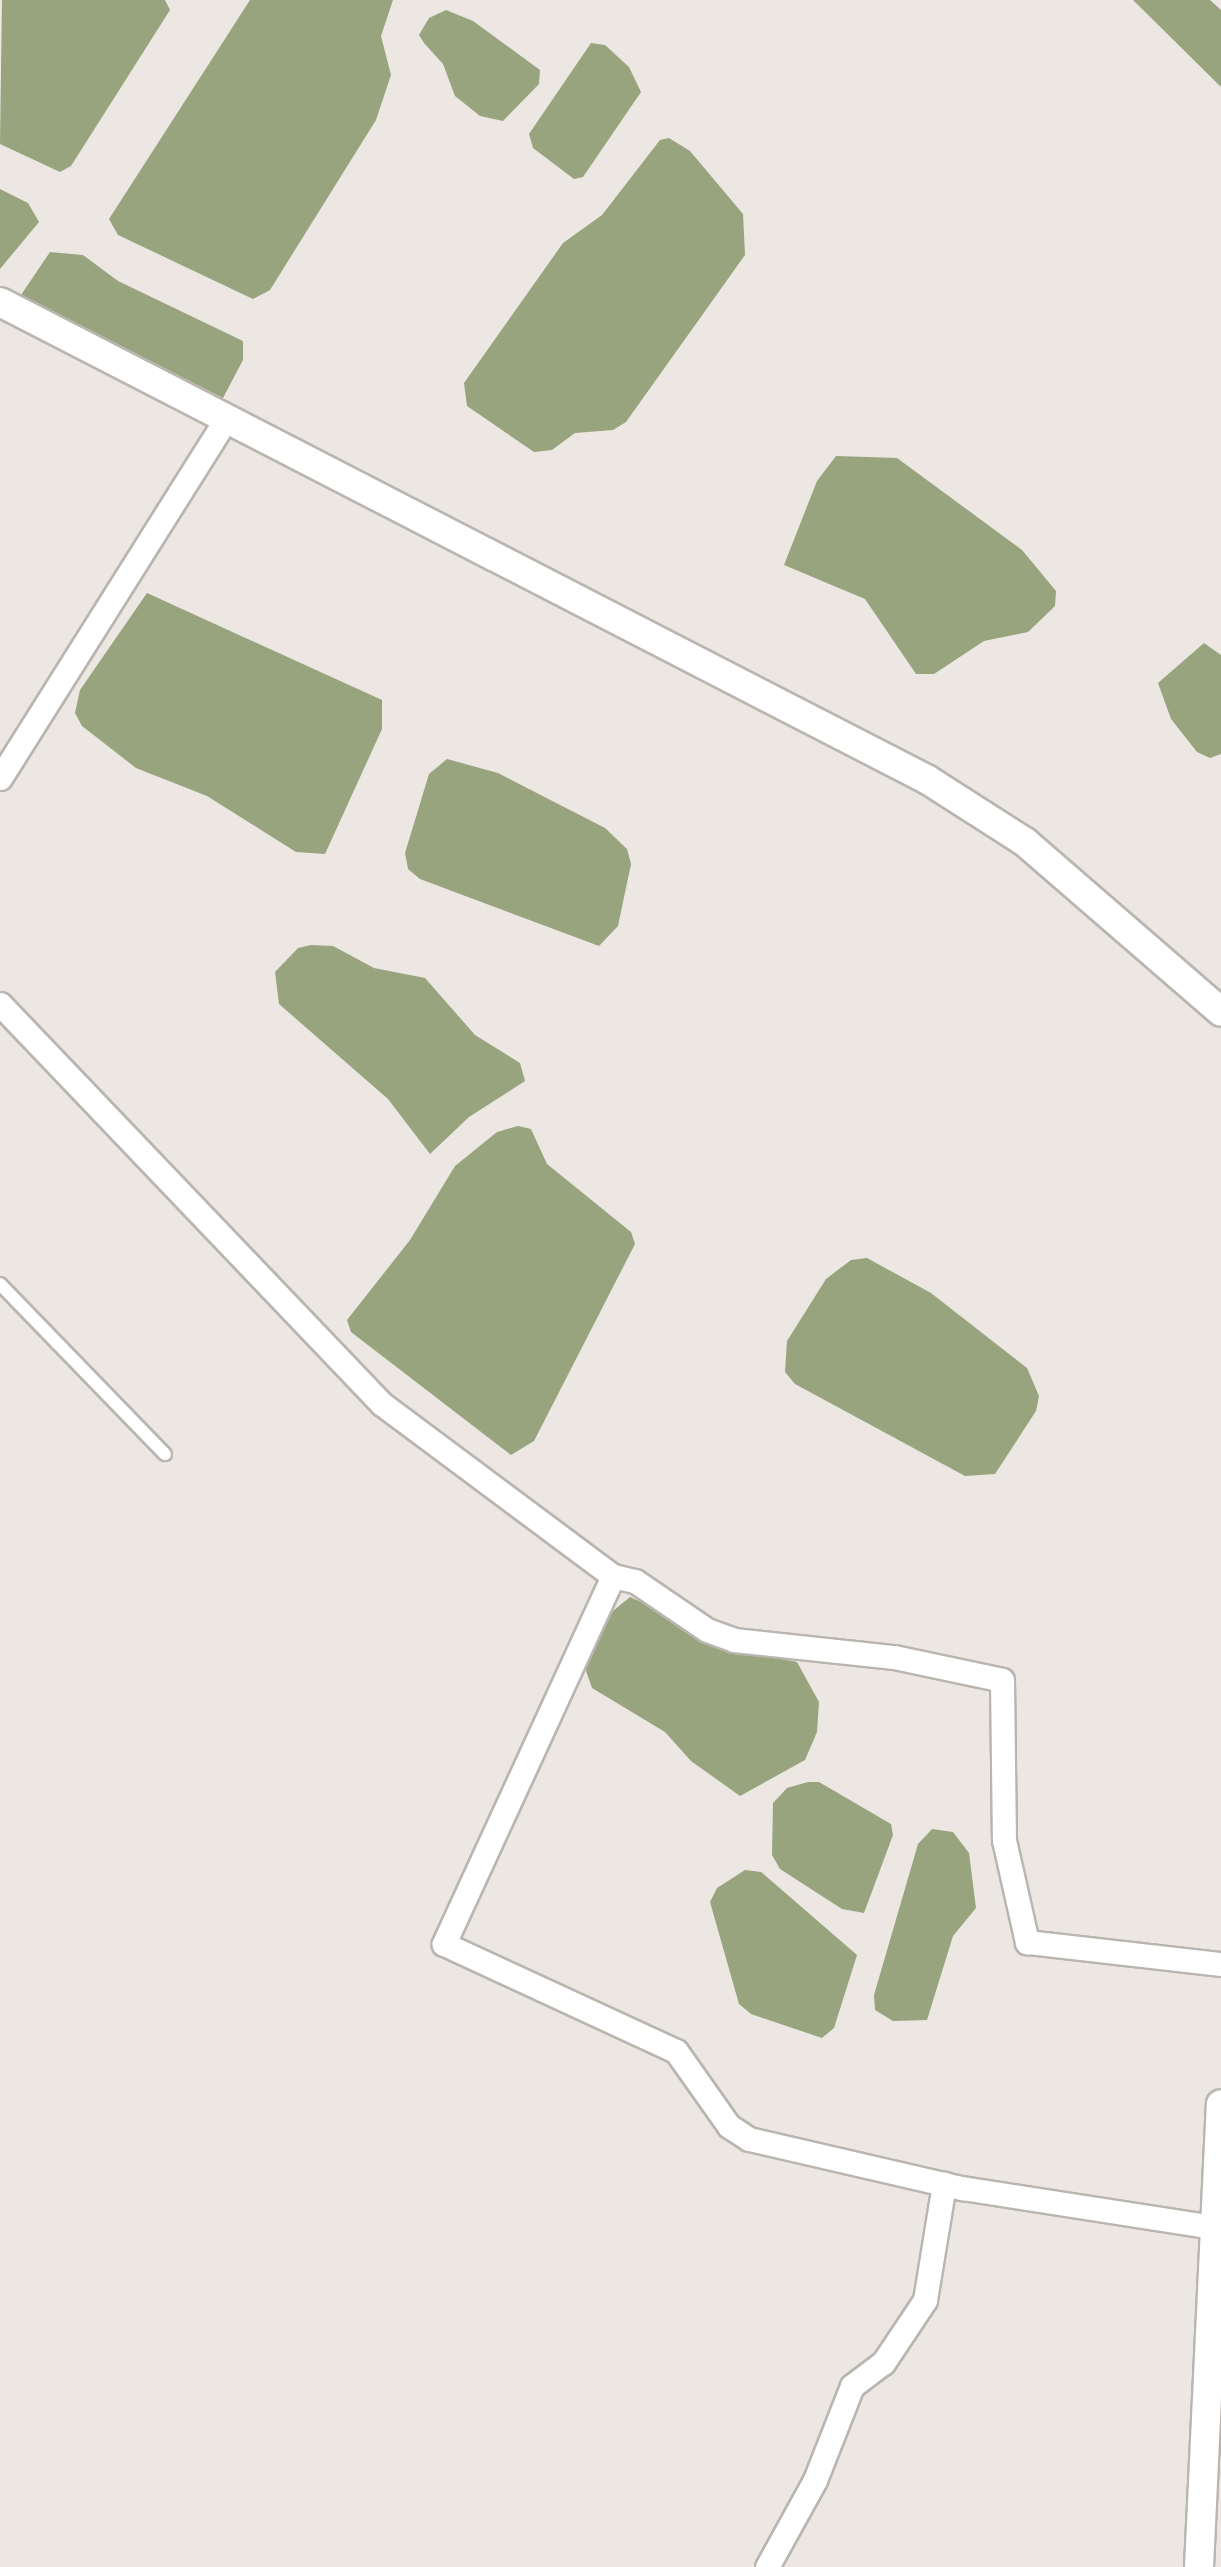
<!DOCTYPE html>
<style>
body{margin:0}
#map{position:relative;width:1221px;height:2567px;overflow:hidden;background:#ece7e2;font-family:Manrope,sans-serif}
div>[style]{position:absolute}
.water>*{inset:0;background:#97a47d}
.roads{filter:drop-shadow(2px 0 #b9b5af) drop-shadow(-2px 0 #b9b5af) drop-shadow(0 2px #b9b5af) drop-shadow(0 -2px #b9b5af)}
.service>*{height:12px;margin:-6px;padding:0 6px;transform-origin:6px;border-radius:6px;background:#fff}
.minor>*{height:23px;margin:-11.5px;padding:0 11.5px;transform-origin:11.5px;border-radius:11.5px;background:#fff}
.tertiary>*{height:28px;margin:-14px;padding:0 14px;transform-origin:14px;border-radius:14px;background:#fff}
span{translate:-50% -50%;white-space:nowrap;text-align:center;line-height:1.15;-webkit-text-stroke:7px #ece7e2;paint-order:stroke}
</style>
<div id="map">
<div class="water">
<i style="clip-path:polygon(2px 0,165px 0,170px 10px,71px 166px,60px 172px,0 144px)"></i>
<i style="clip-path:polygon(250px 0,393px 0,381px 36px,391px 75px,376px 120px,270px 290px,253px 299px,118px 235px,109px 219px)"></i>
<i style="clip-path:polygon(1133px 0,1210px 0,1221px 10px,1221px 87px)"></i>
<i style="clip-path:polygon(446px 10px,473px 21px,540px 70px,539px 84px,503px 121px,480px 116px,455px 96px,443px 64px,424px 43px,419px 35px,429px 18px)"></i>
<i style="clip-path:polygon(591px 43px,605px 45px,629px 67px,641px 92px,583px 177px,574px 179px,533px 148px,529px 134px)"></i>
<i style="clip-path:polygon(669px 138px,690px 151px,743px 214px,745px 255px,626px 422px,613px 430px,575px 433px,552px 450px,534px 452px,467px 406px,464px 383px,563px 243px,602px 215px,660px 140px)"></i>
<i style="clip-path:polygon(0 189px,28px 203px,39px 222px,0 269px)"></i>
<i style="clip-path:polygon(50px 252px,83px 255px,118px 281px,243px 341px,243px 360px,223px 398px,21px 295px)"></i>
<i style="clip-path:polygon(836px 456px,897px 458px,1022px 550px,1056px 591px,1055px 606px,1028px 632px,984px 641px,934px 674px,916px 674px,865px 599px,784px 565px,817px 481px)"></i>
<i style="clip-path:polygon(147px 593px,382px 700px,382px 729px,325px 854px,296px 852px,207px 796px,136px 768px,82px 726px,75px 713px,80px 690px)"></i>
<i style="clip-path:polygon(1204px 643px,1221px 655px,1221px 754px,1210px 758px,1197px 752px,1171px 719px,1158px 683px)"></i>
<i style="clip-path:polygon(447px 759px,498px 773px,605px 828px,627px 849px,631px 864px,618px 926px,599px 946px,420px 879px,408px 869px,405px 853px,429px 774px)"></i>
<i style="clip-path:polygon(311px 945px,333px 946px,374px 968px,425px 978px,475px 1035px,520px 1063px,525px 1081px,469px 1117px,430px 1154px,388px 1099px,279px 1004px,275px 972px,298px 948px)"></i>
<i style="clip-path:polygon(518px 1126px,531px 1129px,547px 1164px,631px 1232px,635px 1244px,534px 1441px,511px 1455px,351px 1332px,347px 1320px,410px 1240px,455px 1166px,497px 1132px)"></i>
<i style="clip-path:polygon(867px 1258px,931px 1293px,1027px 1368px,1039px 1396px,1036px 1411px,995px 1474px,965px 1476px,795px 1384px,785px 1372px,787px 1341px,826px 1279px,851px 1260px)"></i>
<i style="clip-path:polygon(630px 1597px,678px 1619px,708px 1644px,797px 1662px,819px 1702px,817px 1732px,805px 1760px,740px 1796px,691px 1761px,665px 1732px,592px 1688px,585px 1668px,613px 1611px)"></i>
<i style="clip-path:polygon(808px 1782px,819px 1782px,891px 1824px,893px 1835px,864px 1913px,842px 1909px,780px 1869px,772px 1855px,773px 1803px,787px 1788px)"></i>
<i style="clip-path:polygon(932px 1829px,953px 1832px,969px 1853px,976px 1908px,953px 1936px,927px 2020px,893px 2021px,875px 2010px,874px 1995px,918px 1844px)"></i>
<i style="clip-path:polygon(745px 1870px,761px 1872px,857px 1955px,834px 2028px,822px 2038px,751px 2014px,739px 2004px,710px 1902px,717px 1888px)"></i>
</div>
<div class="roads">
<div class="service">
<i style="left:0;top:1284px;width:237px;rotate:45.9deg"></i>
</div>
<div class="minor">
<i style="left:0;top:778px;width:422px;rotate:-57.8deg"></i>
<i style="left:0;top:1004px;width:553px;rotate:46.32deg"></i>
<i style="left:382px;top:1404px;width:288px;rotate:36.7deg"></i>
<i style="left:613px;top:1576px;width:23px;rotate:13deg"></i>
<i style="left:635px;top:1581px;width:87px;rotate:34.2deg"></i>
<i style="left:707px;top:1630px;width:29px;rotate:20deg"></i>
<i style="left:734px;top:1640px;width:161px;rotate:6.1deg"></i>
<i style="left:894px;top:1657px;width:110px;rotate:12deg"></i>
<i style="left:1002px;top:1680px;width:160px;rotate:89.3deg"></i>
<i style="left:1004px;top:1840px;width:105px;rotate:77.3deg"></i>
<i style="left:1027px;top:1942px;width:195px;rotate:6.5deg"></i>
<i style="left:613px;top:1576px;width:405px;rotate:114.7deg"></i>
<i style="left:444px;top:1944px;width:255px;rotate:24.8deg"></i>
<i style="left:676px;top:2051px;width:92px;rotate:54.8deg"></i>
<i style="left:729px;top:2126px;width:24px;rotate:33deg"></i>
<i style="left:749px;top:2139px;width:219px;rotate:13deg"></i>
<i style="left:962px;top:2188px;width:255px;rotate:8.8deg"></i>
<i style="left:767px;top:2567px;width:99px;rotate:-61.1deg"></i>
<i style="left:815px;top:2480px;width:101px;rotate:-68.5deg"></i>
<i style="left:852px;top:2386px;width:39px;rotate:-37deg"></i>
<i style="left:883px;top:2363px;width:76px;rotate:-56.3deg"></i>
<i style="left:925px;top:2300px;width:118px;rotate:-80.7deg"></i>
</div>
<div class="tertiary">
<i style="left:0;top:302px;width:1044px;rotate:27.25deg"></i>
<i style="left:928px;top:780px;width:115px;rotate:32.6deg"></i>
<i style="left:1025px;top:842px;width:259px;rotate:40.9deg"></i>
<i style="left:1199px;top:2567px;width:463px;rotate:-87.3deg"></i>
</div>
</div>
</div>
